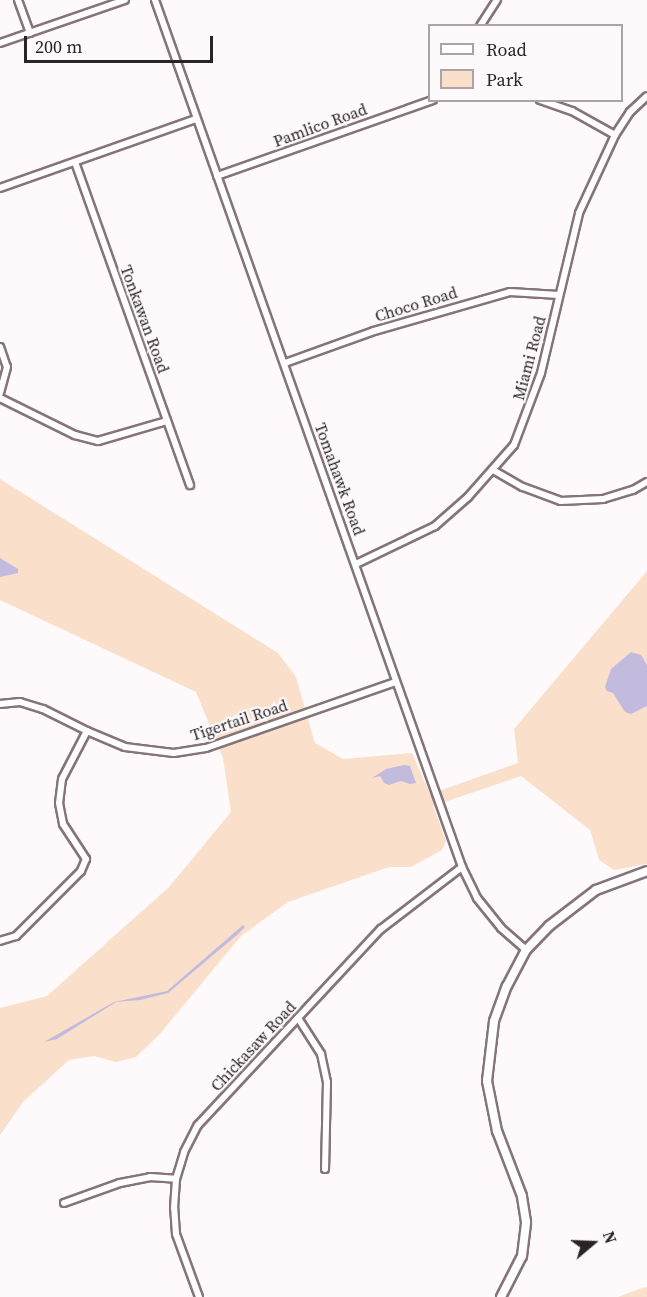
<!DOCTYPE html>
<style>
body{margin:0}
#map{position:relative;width:647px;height:1297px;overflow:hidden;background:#fefafb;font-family:"Source Serif 4",serif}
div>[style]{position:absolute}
.green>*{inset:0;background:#fadfcb}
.water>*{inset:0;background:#c2bbdd}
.roads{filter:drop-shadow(2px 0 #857479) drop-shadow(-2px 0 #857479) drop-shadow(0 2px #857479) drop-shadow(0 -2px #857479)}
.street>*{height:6px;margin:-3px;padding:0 3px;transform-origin:3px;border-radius:3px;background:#fff}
.secondary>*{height:8px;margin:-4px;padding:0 4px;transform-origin:4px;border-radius:4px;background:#fff}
span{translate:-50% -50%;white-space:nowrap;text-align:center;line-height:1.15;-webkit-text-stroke:4.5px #fefafb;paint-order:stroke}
.street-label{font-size:16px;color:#2b2426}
.legend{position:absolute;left:428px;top:24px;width:195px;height:78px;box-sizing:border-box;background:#fefafb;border:2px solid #aaa4a6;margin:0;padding:8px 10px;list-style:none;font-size:18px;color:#2b2426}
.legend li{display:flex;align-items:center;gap:12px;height:30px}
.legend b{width:30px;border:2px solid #aaa4a6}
.north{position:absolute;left:563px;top:1213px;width:60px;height:60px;-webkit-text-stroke:4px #fefafb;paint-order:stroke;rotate:71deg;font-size:16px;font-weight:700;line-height:24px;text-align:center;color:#2b2426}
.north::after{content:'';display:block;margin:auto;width:21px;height:27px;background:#2b2426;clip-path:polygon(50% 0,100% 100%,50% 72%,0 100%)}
.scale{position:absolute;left:24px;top:36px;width:189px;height:27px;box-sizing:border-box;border:3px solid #2b2426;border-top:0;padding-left:8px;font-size:18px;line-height:21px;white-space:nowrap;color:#2b2426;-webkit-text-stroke:4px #fefafb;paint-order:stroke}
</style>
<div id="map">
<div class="green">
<i style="clip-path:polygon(0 479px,278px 653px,296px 677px,315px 743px,343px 759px,412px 753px,430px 794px,518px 763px,514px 729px,647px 571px,647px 864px,614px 870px,599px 860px,590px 830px,521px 776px,433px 806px,446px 841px,442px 850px,411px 867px,389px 867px,288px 902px,241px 936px,159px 1035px,136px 1057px,116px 1062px,94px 1056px,69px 1060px,23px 1102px,0 1135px,0 1008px,47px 996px,169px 887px,231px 812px,223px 758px,196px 692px,0 600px)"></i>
<i style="clip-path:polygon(647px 1287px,647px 1297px,618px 1297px,642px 1288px)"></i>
</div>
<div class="water">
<i style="clip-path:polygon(0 558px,18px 569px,18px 573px,0 577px)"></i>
<i style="clip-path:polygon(631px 652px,641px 655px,647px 665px,647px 706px,631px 714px,625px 712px,613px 693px,607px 691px,605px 687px,611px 669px)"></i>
<i style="clip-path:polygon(404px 765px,410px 766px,416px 783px,410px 784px,401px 781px,389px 785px,384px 783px,380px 776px,372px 778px,386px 769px)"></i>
<i style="clip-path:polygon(243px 925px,245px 927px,237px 935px,168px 993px,140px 1000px,116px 1002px,57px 1039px,44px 1042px,114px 1002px,167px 991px)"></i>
</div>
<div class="roads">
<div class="street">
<i style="left:18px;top:0;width:35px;rotate:70deg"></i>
<i style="left:155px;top:0;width:920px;rotate:70.5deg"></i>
<i style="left:462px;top:867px;width:34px;rotate:64deg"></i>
<i style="left:477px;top:898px;width:38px;rotate:51deg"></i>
<i style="left:501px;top:928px;width:33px;rotate:41deg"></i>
<i style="left:480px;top:26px;width:31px;rotate:-57deg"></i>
<i style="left:0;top:43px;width:132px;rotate:-19deg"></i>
<i style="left:540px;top:100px;width:34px;rotate:19deg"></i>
<i style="left:572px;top:111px;width:49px;rotate:29.2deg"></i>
<i style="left:75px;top:162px;width:343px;rotate:70.4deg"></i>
<i style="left:217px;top:176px;width:229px;rotate:-19.4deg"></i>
<i style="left:0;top:188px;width:208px;rotate:-19.4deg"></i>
<i style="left:0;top:347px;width:21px;rotate:71deg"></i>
<i style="left:7px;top:367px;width:27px;rotate:105deg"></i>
<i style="left:285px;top:363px;width:95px;rotate:-19.8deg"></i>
<i style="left:374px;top:331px;width:141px;rotate:-16deg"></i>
<i style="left:510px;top:292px;width:49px;rotate:3.5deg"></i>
<i style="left:0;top:398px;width:84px;rotate:26.3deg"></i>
<i style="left:75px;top:435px;width:24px;rotate:15deg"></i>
<i style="left:98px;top:441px;width:72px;rotate:-16.2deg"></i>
<i style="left:493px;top:470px;width:34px;rotate:30deg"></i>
<i style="left:523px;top:487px;width:40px;rotate:20.2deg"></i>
<i style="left:561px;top:501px;width:42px;rotate:-2.7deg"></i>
<i style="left:603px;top:499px;width:31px;rotate:-17deg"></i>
<i style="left:633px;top:490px;width:16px;rotate:-30deg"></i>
<i style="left:356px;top:564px;width:88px;rotate:-25.7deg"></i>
<i style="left:435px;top:526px;width:44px;rotate:-41.3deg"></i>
<i style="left:468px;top:497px;width:69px;rotate:-48.5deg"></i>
<i style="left:514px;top:445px;width:77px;rotate:-69.4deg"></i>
<i style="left:541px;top:373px;width:164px;rotate:-76.6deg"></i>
<i style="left:579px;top:213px;width:86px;rotate:-65.2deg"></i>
<i style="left:615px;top:135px;width:27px;rotate:-57deg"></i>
<i style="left:630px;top:112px;width:23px;rotate:-43deg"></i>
<i style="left:0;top:704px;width:20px;rotate:-6deg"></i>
<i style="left:20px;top:702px;width:24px;rotate:17deg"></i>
<i style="left:43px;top:709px;width:49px;rotate:26.6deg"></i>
<i style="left:87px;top:731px;width:54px;rotate:117.5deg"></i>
<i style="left:62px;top:779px;width:24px;rotate:97deg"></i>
<i style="left:59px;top:803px;width:21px;rotate:79deg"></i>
<i style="left:63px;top:824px;width:42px;rotate:56.7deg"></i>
<i style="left:86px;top:859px;width:13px;rotate:113deg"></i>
<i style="left:81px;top:871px;width:92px;rotate:135deg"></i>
<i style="left:16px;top:936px;width:17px;rotate:163deg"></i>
<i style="left:87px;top:731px;width:41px;rotate:22.8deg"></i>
<i style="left:125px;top:747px;width:49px;rotate:7deg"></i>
<i style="left:174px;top:753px;width:32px;rotate:-9deg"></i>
<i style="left:206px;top:748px;width:201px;rotate:-19.2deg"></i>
<i style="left:298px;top:1018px;width:43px;rotate:57.4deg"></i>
<i style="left:321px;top:1054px;width:29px;rotate:78deg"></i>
<i style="left:327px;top:1082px;width:87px;rotate:91.3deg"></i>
<i style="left:64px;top:1203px;width:59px;rotate:-19.7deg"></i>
<i style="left:120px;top:1183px;width:31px;rotate:-11deg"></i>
<i style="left:150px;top:1177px;width:26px;rotate:4deg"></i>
<i style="left:199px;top:1297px;width:67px;rotate:-110.1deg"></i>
<i style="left:176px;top:1234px;width:26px;rotate:-94deg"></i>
<i style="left:174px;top:1208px;width:29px;rotate:-86deg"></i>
<i style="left:176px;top:1179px;width:28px;rotate:-73deg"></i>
<i style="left:184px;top:1152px;width:30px;rotate:-63deg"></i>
<i style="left:198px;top:1125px;width:268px;rotate:-47deg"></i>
<i style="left:381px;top:929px;width:102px;rotate:-37.4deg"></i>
</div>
<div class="secondary">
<i style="left:501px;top:1297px;width:46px;rotate:-62.9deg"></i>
<i style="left:522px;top:1256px;width:34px;rotate:-83deg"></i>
<i style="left:526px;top:1222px;width:26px;rotate:-99deg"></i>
<i style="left:522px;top:1196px;width:70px;rotate:-111deg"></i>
<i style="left:497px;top:1131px;width:51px;rotate:-101.3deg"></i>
<i style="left:487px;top:1081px;width:60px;rotate:-83.3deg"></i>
<i style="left:494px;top:1021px;width:37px;rotate:-70deg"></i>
<i style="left:507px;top:986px;width:41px;rotate:-62.2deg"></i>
<i style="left:526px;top:950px;width:33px;rotate:-46deg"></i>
<i style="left:549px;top:926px;width:59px;rotate:-37.5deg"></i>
<i style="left:596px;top:890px;width:54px;rotate:-20.4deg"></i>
</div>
</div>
<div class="street-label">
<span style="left:320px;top:125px;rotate:-20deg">Pamlico Road</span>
<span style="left:416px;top:304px;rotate:-17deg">Choco Road</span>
<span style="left:145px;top:319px;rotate:70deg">Tonkawan Road</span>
<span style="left:529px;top:358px;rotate:-75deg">Miami Road</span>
<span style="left:340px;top:479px;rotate:70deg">Tomahawk Road</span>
<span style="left:239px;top:720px;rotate:-18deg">Tigertail Road</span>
<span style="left:253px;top:1046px;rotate:-47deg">Chickasaw Road</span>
</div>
<ul class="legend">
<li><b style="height:8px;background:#fff"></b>Road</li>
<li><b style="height:16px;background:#fadfcb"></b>Park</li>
</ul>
<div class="north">N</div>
<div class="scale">200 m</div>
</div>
